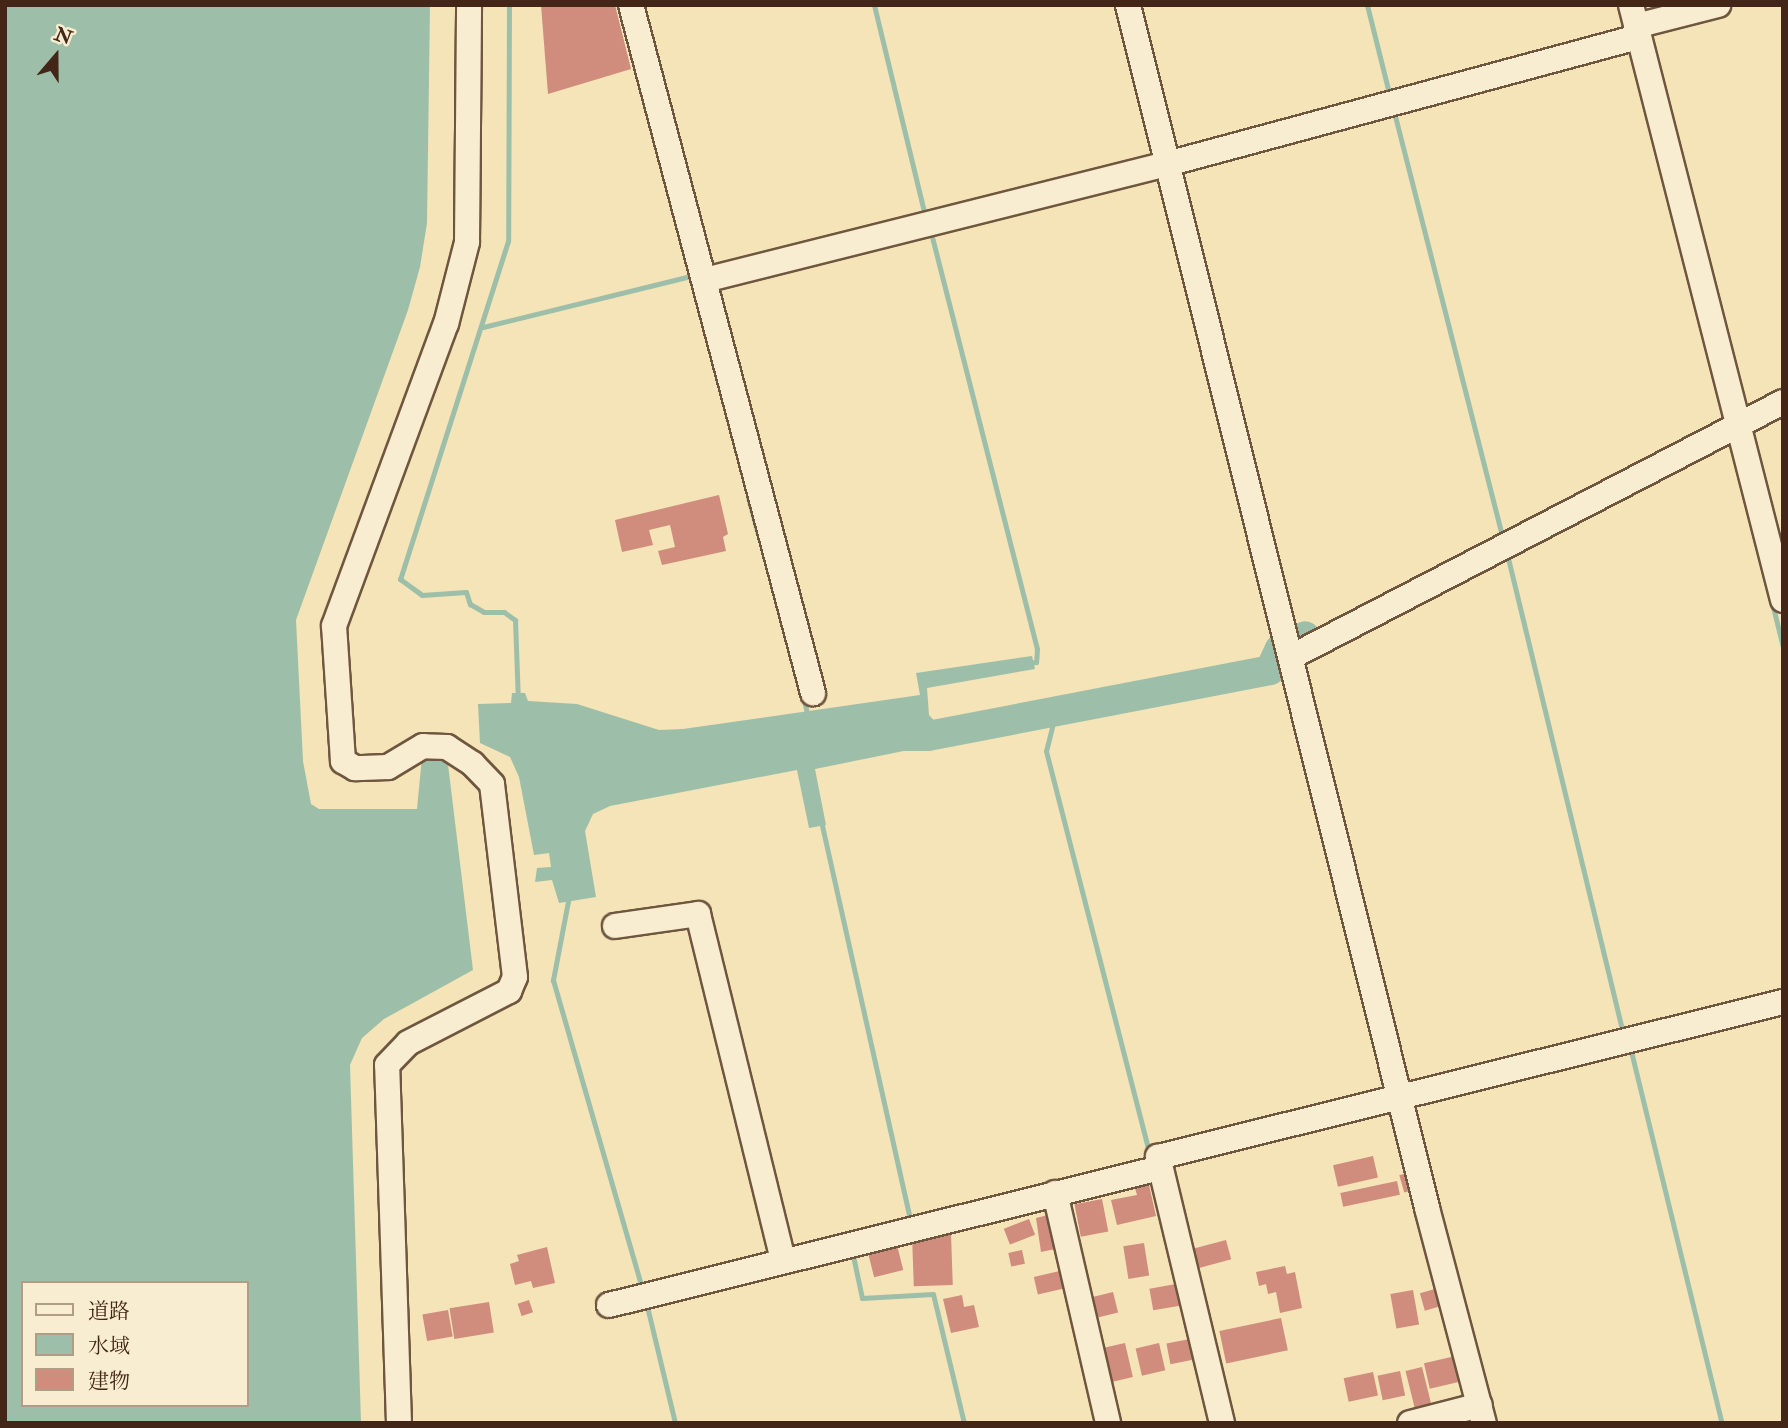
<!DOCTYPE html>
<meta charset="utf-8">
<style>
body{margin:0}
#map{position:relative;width:1788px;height:1428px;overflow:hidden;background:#f4e4b7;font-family:"IM FELL Double Pica","Noto Serif JP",serif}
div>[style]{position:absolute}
.water>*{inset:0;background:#9dbfa9}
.stream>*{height:5px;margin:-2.5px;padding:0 2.5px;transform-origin:2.5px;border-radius:2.5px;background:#9dbfa9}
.river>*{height:30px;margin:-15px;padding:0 15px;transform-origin:15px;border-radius:15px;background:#9dbfa9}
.building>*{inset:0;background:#d08c7c;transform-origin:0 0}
.roads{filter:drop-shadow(2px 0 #6f563f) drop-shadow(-2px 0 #6f563f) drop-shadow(0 2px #6f563f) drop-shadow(0 -2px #6f563f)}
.minor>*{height:24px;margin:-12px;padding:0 12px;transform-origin:12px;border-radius:12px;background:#f8edd0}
span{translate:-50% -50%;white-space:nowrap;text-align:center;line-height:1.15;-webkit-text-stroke:5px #f8edd0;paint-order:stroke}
.frame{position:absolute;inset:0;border:7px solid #432617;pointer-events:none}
.legend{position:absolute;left:21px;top:1281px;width:228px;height:126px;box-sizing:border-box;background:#f8edd0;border:2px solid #b09d86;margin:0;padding:9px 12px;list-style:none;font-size:21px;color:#432617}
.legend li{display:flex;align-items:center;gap:14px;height:35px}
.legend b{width:35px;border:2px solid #b09d86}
.north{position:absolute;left:21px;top:21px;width:70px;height:70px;-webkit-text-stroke:5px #f8edd0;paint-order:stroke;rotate:20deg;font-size:19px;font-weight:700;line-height:28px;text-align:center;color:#432617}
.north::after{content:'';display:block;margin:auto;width:24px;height:32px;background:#432617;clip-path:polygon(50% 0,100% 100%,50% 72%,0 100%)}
</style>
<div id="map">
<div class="water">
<i style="clip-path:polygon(evenodd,5px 5px,430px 5px,427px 223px,420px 267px,408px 310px,296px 620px,303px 761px,311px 804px,319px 809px,417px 809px,422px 757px,447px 756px,473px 970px,384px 1019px,362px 1038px,350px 1065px,361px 1423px,5px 1423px,5px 5px,23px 1283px,247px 1283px,247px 1405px,23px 1405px,23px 1283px)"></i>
<i style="clip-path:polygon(1032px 656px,1035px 669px,927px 688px,929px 715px,940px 727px,943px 743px,815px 769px,826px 825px,809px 828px,797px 770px,610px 806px,593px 814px,585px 831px,596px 897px,559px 903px,552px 880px,535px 882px,537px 868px,551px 867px,549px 853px,534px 855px,519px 777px,510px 757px,480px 743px,478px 704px,511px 703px,512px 693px,525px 693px,528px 701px,577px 704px,659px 730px,683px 729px,920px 695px,916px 673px)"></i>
</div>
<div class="stream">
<i style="left:509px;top:5px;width:236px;rotate:90.2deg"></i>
<i style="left:508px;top:241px;width:355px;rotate:107.7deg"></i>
<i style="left:400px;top:579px;width:27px;rotate:36deg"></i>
<i style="left:422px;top:595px;width:44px;rotate:-3.9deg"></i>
<i style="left:466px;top:592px;width:13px;rotate:72deg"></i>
<i style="left:470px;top:604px;width:16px;rotate:30deg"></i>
<i style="left:484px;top:612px;width:20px"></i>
<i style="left:504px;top:612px;width:14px;rotate:36deg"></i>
<i style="left:515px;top:620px;width:80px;rotate:87.9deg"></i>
<i style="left:874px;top:5px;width:217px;rotate:76.4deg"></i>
<i style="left:1367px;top:5px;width:95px;rotate:76deg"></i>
<i style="left:1394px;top:112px;width:442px;rotate:75.7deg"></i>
<i style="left:930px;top:229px;width:433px;rotate:75.7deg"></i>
<i style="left:1037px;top:649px;width:13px;rotate:94deg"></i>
<i style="left:1036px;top:662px;width:8px;rotate:173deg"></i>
<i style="left:483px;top:327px;width:217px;rotate:-13.8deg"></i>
<i style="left:748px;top:497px;width:38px;rotate:75deg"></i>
<i style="left:1507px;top:554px;width:494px;rotate:76.4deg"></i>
<i style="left:1771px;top:599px;width:49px;rotate:76deg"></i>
<i style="left:803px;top:696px;width:22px;rotate:77deg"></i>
<i style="left:1056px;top:711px;width:41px;rotate:104deg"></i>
<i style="left:1046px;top:751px;width:417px;rotate:75.6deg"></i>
<i style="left:821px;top:821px;width:411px;rotate:77.4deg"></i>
<i style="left:569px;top:896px;width:86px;rotate:100.8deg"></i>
<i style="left:553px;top:980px;width:322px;rotate:73.9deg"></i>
<i style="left:1630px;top:1047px;width:387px;rotate:76.3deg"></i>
<i style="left:852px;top:1251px;width:48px;rotate:78deg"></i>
<i style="left:862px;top:1298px;width:71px;rotate:-3.2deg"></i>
<i style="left:933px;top:1294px;width:133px;rotate:76.5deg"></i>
<i style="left:646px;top:1302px;width:124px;rotate:76.5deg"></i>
</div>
<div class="river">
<i style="left:903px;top:736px;width:25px"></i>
<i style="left:928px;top:736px;width:348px;rotate:-10.9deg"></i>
<i style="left:1270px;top:670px;width:23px;rotate:-65deg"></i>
<i style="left:1280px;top:649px;width:28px;rotate:-27deg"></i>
</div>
<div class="building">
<i style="clip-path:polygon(541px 5px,615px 5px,631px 69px,548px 94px)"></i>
<i style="clip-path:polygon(719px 495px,728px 534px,723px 537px,726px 551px,662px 565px,658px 551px,675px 547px,670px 525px,649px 530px,653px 545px,622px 552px,615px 520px)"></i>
<i style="left:1373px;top:1156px;width:22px;height:41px;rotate:77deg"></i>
<i style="left:1407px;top:1173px;width:18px;height:8px;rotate:74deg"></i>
<i style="left:1397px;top:1181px;width:14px;height:58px;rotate:78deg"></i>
<i style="clip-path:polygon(1149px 1185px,1156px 1216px,1117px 1225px,1111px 1200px,1137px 1195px,1135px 1188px)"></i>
<i style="left:1102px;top:1199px;width:33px;height:28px;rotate:79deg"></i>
<i style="clip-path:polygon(1052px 1214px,1060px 1248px,1041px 1252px,1036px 1218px)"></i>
<i style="left:1029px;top:1219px;width:17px;height:27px;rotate:69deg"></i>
<i style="left:951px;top:1234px;width:51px;height:39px;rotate:88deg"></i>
<i style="left:1226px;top:1240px;width:20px;height:36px;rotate:75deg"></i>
<i style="left:896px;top:1241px;width:30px;height:30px;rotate:76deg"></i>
<i style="left:1144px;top:1243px;width:33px;height:21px;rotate:81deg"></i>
<i style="clip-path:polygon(547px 1247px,555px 1283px,533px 1288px,531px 1281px,515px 1285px,510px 1264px,519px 1261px,517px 1255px)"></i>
<i style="left:1022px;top:1250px;width:14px;height:14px;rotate:78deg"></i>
<i style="clip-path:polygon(1285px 1266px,1287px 1274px,1295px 1272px,1302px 1308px,1280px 1313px,1276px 1292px,1268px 1294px,1266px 1284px,1259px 1286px,1256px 1272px)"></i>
<i style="left:1064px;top:1270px;width:18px;height:31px;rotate:77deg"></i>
<i style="left:1176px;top:1284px;width:22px;height:27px;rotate:80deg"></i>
<i style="left:1442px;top:1287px;width:18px;height:23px;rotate:74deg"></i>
<i style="left:1413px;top:1290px;width:35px;height:23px;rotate:80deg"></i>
<i style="left:1113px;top:1292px;width:21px;height:25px;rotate:76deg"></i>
<i style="clip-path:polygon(962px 1295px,964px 1307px,974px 1305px,979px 1327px,951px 1333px,943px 1299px)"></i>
<i style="left:529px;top:1300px;width:13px;height:12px;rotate:72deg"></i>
<i style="left:489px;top:1302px;width:31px;height:40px;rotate:81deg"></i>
<i style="left:448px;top:1310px;width:27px;height:26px;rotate:80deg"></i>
<i style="left:1281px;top:1318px;width:33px;height:63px;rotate:78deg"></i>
<i style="left:1190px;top:1339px;width:21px;height:24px;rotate:79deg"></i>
<i style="left:1125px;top:1343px;width:35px;height:26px;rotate:77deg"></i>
<i style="left:1159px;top:1343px;width:28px;height:24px;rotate:77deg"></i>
<i style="left:1460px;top:1355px;width:26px;height:37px;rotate:77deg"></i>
<i style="left:1422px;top:1367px;width:44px;height:17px;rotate:76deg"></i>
<i style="left:1400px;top:1371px;width:25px;height:23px;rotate:78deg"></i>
<i style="left:1373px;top:1372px;width:24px;height:30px;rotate:78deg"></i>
</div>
<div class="roads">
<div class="minor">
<i style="left:631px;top:5px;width:712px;rotate:75.18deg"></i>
<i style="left:1128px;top:5px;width:1240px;rotate:76.04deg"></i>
<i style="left:1427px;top:1208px;width:222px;rotate:75.2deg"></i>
<i style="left:1631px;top:5px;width:614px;rotate:75.67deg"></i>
<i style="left:1636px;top:26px;width:85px;rotate:-14.4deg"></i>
<i style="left:705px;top:280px;width:476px;rotate:-14.1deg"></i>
<i style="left:1167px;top:164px;width:489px;rotate:-15.1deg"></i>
<i style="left:1291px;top:657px;width:554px;rotate:-27.4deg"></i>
<i style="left:615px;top:926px;width:84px;rotate:-8.2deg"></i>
<i style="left:698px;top:914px;width:357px;rotate:76.2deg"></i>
<i style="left:1055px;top:1193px;width:236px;rotate:77deg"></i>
<i style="left:609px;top:1305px;width:568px;rotate:-13.96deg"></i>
<i style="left:399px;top:1423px;width:358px;rotate:-91.9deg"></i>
<i style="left:387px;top:1065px;width:30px;rotate:-46deg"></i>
<i style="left:408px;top:1043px;width:114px;rotate:-27.2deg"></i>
<i style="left:509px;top:991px;width:15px;rotate:-67deg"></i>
<i style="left:515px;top:977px;width:194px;rotate:-96.8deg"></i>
<i style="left:492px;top:784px;width:28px;rotate:-134deg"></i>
<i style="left:473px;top:764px;width:31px;rotate:-147deg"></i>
<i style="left:447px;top:747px;width:24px;rotate:-178deg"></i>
<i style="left:423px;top:746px;width:41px;rotate:149deg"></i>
<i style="left:388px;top:767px;width:33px;rotate:178deg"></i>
<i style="left:355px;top:768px;width:14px;rotate:-150deg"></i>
<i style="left:343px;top:761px;width:135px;rotate:-93.8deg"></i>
<i style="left:334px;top:626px;width:322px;rotate:-69.7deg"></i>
<i style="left:446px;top:324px;width:85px;rotate:-75.6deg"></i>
<i style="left:467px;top:242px;width:237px;rotate:-89.5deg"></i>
<i style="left:1222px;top:1423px;width:274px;rotate:-103.5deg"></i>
<i style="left:1158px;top:1157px;width:644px;rotate:-13.93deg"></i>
<i style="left:1410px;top:1423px;width:72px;rotate:-14.4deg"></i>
</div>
</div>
<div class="frame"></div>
<ul class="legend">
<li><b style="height:9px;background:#f8edd0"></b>道路</li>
<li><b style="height:19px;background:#9dbfa9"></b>水域</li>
<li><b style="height:19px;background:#d08c7c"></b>建物</li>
</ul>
<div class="north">N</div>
</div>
